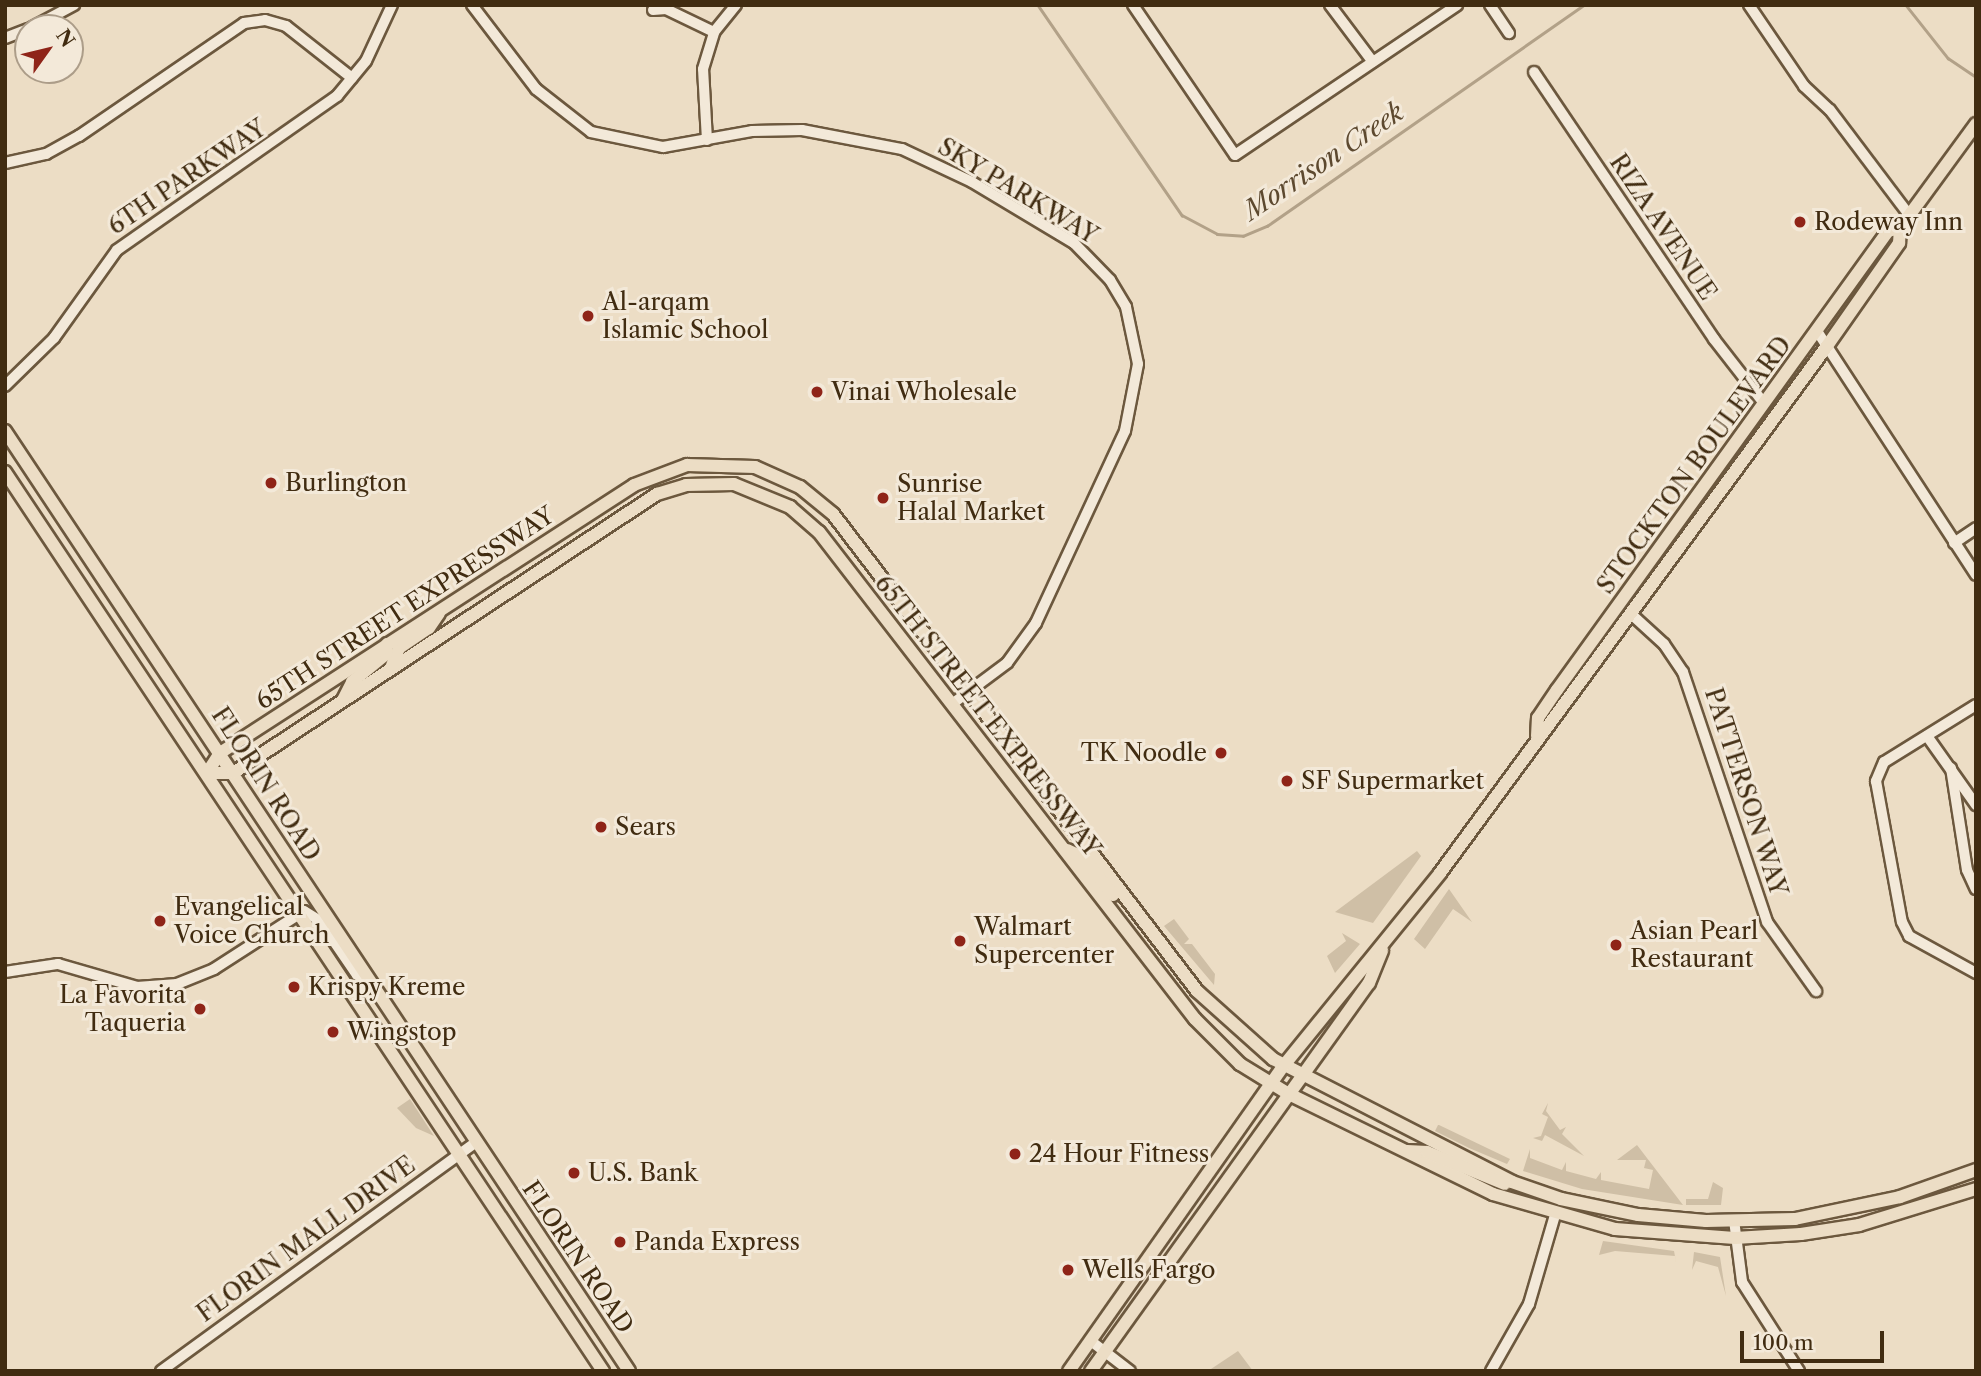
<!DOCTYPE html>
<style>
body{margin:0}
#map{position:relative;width:1981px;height:1376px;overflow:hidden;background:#ecddc5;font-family:"Libre Caslon Text",serif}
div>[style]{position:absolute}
.green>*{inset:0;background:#cfbfa6}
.stream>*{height:2.5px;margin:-1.25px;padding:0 1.25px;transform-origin:1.25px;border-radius:1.25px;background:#b2a188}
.roads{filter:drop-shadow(2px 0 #6c583e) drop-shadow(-2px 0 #6c583e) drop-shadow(0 2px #6c583e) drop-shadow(0 -2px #6c583e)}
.minor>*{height:10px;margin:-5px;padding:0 5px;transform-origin:5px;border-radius:5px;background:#f3e9d9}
.major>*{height:12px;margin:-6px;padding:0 6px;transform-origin:6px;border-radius:6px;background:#ecddc5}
.dots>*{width:19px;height:19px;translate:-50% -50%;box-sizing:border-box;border:4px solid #f3e9d9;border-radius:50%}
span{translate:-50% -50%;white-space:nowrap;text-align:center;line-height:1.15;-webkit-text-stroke:6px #f3e9d9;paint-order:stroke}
.street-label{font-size:24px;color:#412c11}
.poi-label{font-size:24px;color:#412c11}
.left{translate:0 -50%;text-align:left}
.right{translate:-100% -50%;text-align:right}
.water-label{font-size:26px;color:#5d492f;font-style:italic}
.frame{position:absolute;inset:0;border:7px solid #412c11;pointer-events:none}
.north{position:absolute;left:14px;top:14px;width:70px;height:70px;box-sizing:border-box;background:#f3e9d9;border:2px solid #ac9d89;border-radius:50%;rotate:56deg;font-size:19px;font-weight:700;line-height:28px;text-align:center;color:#412c11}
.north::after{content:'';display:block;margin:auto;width:24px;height:32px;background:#8f2418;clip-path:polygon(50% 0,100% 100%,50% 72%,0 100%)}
.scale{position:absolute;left:1740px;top:1331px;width:144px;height:32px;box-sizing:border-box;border:4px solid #412c11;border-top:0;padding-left:9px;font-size:21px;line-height:24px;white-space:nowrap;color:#412c11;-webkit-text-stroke:5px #f3e9d9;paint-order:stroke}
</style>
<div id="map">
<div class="green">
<i style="clip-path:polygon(1417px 851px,1421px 856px,1373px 923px,1335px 912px)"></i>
<i style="clip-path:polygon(1449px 889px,1472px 922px,1453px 909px,1425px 949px,1414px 939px)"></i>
<i style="clip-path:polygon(1174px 919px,1189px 939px,1184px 944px,1192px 944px,1215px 974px,1214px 985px,1164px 926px)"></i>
<i style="clip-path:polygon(1342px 933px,1360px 944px,1335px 973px,1327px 956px,1346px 941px)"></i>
<i style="clip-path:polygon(410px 1099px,434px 1136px,416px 1128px,397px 1108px)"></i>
<i style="clip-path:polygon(1548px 1103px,1546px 1111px,1560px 1130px,1566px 1127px,1562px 1134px,1584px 1156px,1545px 1135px,1542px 1141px,1533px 1138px,1541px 1136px,1548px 1117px,1542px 1114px)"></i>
<i style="clip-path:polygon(1438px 1125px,1439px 1125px,1510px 1159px,1507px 1164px,1469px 1148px,1435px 1131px)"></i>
<i style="clip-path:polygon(1637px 1145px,1683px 1205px,1582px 1189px,1523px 1171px,1530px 1149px,1530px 1158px,1562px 1170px,1566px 1162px,1566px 1171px,1596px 1179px,1601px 1172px,1601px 1180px,1649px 1189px,1653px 1170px,1644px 1168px,1646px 1160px,1617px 1160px)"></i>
<i style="clip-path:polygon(1713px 1182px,1723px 1188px,1721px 1205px,1686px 1205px,1686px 1199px,1708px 1199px)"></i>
<i style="clip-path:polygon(1603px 1241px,1674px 1251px,1677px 1267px,1675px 1256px,1615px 1251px,1599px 1255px)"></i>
<i style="clip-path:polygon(1694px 1252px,1720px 1257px,1726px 1296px,1718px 1267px,1696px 1261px,1692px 1270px)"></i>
<i style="clip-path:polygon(1238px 1351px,1253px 1371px,1208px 1371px)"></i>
</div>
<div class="stream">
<i style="left:1038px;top:5px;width:255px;rotate:55.6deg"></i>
<i style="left:1182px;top:215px;width:40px;rotate:28deg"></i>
<i style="left:1217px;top:234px;width:26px;rotate:4deg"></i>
<i style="left:1243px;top:236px;width:26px;rotate:-23deg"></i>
<i style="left:1267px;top:226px;width:386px;rotate:-34.9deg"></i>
<i style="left:1906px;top:5px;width:68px;rotate:51.6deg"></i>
<i style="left:1948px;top:58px;width:34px;rotate:34deg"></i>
</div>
<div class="roads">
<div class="minor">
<i style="left:472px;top:5px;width:106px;rotate:52.7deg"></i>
<i style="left:536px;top:89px;width:70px;rotate:38deg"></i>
<i style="left:591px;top:132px;width:74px;rotate:11.8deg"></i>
<i style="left:663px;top:147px;width:90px;rotate:-10.2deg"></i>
<i style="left:752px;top:131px;width:50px;rotate:-1.1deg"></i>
<i style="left:802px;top:130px;width:102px;rotate:10.8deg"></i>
<i style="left:902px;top:149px;width:77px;rotate:25.2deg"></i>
<i style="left:972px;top:182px;width:119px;rotate:30.9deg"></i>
<i style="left:1074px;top:243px;width:52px;rotate:45.8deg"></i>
<i style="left:1110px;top:280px;width:31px;rotate:59deg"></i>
<i style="left:1126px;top:307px;width:58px;rotate:78.1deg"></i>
<i style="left:1138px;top:364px;width:68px;rotate:101deg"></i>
<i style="left:1125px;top:431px;width:212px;rotate:114.9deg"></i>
<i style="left:1036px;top:623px;width:49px;rotate:125.9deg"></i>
<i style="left:1007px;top:663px;width:69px;rotate:143.3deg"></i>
<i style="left:1133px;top:5px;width:181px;rotate:55.8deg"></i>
<i style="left:1235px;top:155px;width:268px;rotate:-34deg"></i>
<i style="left:1330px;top:5px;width:71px;rotate:53deg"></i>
<i style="left:1490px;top:5px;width:34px;rotate:56deg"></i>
<i style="left:1749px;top:5px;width:98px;rotate:55.8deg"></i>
<i style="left:1804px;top:86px;width:35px;rotate:43deg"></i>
<i style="left:1830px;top:110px;width:131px;rotate:53deg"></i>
<i style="left:653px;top:10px;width:13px;rotate:-4deg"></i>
<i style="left:666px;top:9px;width:53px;rotate:25.6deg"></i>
<i style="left:31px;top:28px;width:49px;rotate:-28.1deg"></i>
<i style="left:5px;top:38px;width:25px;rotate:-21deg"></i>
<i style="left:1534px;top:72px;width:322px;rotate:56deg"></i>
<i style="left:1714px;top:339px;width:80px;rotate:52.1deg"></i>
<i style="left:707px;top:140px;width:71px;rotate:-93.2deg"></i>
<i style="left:703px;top:69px;width:39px;rotate:-73deg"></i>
<i style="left:714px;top:32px;width:35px;rotate:-51deg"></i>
<i style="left:5px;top:163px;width:42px;rotate:-12.4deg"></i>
<i style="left:46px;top:154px;width:38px;rotate:-29deg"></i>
<i style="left:79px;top:136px;width:200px;rotate:-34.4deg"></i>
<i style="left:244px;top:23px;width:21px;rotate:-8deg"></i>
<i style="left:265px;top:20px;width:22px;rotate:16deg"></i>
<i style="left:286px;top:26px;width:84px;rotate:38.2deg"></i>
<i style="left:1817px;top:331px;width:291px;rotate:56.9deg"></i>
<i style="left:5px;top:386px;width:69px;rotate:-44.4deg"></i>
<i style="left:54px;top:338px;width:108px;rotate:-54.4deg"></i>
<i style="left:117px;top:250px;width:269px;rotate:-35deg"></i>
<i style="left:337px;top:96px;width:45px;rotate:-50.4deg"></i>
<i style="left:366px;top:61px;width:62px;rotate:-65.1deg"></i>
<i style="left:1954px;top:543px;width:27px;rotate:-34deg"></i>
<i style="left:1630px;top:613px;width:46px;rotate:42.4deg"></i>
<i style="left:1664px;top:644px;width:34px;rotate:56deg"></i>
<i style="left:1683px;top:672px;width:264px;rotate:71.4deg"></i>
<i style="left:1767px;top:922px;width:85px;rotate:54.6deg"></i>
<i style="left:1976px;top:705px;width:108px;rotate:148.2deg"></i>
<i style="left:1884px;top:762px;width:21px;rotate:113deg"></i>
<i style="left:1876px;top:781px;width:143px;rotate:79.6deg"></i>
<i style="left:1902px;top:922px;width:16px;rotate:63deg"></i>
<i style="left:1909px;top:936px;width:77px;rotate:28.9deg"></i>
<i style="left:1927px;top:736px;width:85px;rotate:54.6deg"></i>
<i style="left:1951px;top:768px;width:103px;rotate:81.1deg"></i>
<i style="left:1967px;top:870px;width:21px;rotate:65deg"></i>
<i style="left:5px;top:972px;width:54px;rotate:-8.6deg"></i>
<i style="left:58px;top:964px;width:82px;rotate:16.2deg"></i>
<i style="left:137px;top:987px;width:40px;rotate:-4.3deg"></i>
<i style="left:177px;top:984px;width:40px;rotate:-22deg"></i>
<i style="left:214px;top:969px;width:107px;rotate:-32.8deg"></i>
<i style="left:304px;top:911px;width:19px;rotate:32deg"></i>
<i style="left:320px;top:921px;width:65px;rotate:55.6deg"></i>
<i style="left:357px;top:975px;width:13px;rotate:18deg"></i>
<i style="left:1734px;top:1220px;width:63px;rotate:82.6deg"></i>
<i style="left:1742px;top:1282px;width:106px;rotate:57.4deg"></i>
<i style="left:1091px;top:1341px;width:49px;rotate:37.6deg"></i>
<i style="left:161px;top:1371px;width:389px;rotate:-36deg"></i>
<i style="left:1491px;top:1371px;width:77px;rotate:-60.4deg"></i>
<i style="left:1529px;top:1304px;width:93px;rotate:-73.7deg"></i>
</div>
<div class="major">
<i style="left:5px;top:431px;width:1128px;rotate:56.42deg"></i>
<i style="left:5px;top:472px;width:1080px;rotate:56.37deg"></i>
<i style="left:391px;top:668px;width:22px;rotate:-68deg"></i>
<i style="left:399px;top:648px;width:36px;rotate:-34deg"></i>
<i style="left:429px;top:628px;width:18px;rotate:-56deg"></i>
<i style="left:343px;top:700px;width:20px;rotate:-63deg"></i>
<i style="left:352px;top:682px;width:44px;rotate:-39.5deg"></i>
<i style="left:386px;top:654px;width:10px;rotate:-84deg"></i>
<i style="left:1537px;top:736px;width:18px;rotate:-87deg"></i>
<i style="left:1538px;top:718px;width:34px;rotate:-56deg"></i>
<i style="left:1557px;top:690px;width:566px;rotate:-54.2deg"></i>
<i style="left:1888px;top:231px;width:12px;rotate:-14deg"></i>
<i style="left:207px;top:773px;width:24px;rotate:-57deg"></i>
<i style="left:220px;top:753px;width:493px;rotate:-32.9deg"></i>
<i style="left:634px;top:485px;width:57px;rotate:-20.7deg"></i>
<i style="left:687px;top:465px;width:68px;rotate:1.7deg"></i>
<i style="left:755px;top:467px;width:49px;rotate:24deg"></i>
<i style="left:800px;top:487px;width:43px;rotate:39.3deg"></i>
<i style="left:833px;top:514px;width:600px;rotate:52.65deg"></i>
<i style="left:1197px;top:991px;width:102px;rotate:41.8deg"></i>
<i style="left:1273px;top:1059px;width:269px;rotate:27.2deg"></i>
<i style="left:1512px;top:1182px;width:52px;rotate:19.1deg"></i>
<i style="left:1561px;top:1199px;width:79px;rotate:11.7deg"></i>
<i style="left:1638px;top:1215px;width:68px;rotate:5deg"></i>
<i style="left:1706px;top:1221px;width:89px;rotate:-1.3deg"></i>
<i style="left:1795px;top:1219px;width:107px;rotate:-11.8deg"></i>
<i style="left:1900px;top:1197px;width:81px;rotate:-19.6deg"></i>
<i style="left:207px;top:773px;width:26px"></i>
<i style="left:233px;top:773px;width:508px;rotate:-33.35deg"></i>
<i style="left:657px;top:494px;width:30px;rotate:-17deg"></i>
<i style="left:686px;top:485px;width:48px;rotate:-1.2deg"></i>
<i style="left:734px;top:484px;width:61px;rotate:22.3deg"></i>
<i style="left:790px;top:507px;width:38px;rotate:41deg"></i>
<i style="left:819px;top:532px;width:615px;rotate:52.33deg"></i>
<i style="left:1195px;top:1019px;width:64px;rotate:45deg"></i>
<i style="left:1240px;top:1064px;width:57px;rotate:31.5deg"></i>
<i style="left:1289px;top:1094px;width:227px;rotate:26.1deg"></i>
<i style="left:1493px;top:1194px;width:127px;rotate:16deg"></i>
<i style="left:1615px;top:1229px;width:120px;rotate:4.3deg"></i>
<i style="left:1735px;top:1238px;width:66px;rotate:-3.5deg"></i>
<i style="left:1801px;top:1234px;width:59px;rotate:-8.8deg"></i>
<i style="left:1859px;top:1225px;width:122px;rotate:-17.1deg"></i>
<i style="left:1067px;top:850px;width:19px;rotate:25deg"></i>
<i style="left:1084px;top:858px;width:47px;rotate:51.9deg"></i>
<i style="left:1407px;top:1151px;width:20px;rotate:3deg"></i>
<i style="left:1427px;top:1152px;width:84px;rotate:22.3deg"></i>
<i style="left:1069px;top:1371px;width:375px;rotate:-54.9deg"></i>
<i style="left:1285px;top:1064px;width:246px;rotate:-50.9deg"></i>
<i style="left:1440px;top:873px;width:654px;rotate:-53.71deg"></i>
<i style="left:1827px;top:346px;width:126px;rotate:-55deg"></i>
<i style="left:1899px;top:243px;width:15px;rotate:-86deg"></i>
<i style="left:1900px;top:228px;width:129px;rotate:-53.8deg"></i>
<i style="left:1091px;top:1371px;width:477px;rotate:-54.4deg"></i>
<i style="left:1369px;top:983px;width:35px;rotate:-68deg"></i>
</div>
</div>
<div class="dots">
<i style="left:1800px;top:222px;background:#8f2418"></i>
<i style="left:588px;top:316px;background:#8f2418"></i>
<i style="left:817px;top:392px;background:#8f2418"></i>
<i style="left:271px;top:483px;background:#8f2418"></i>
<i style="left:883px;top:498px;background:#8f2418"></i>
<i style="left:1221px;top:753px;background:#8f2418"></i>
<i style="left:1287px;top:781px;background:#8f2418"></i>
<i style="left:601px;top:827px;background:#8f2418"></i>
<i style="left:160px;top:921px;background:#8f2418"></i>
<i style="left:960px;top:941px;background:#8f2418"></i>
<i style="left:1616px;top:945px;background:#8f2418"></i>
<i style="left:294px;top:987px;background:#8f2418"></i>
<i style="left:200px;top:1009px;background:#8f2418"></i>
<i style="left:333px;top:1032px;background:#8f2418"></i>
<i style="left:1015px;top:1154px;background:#8f2418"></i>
<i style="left:574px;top:1173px;background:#8f2418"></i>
<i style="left:620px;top:1242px;background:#8f2418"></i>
<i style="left:1068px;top:1270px;background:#8f2418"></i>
</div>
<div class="street-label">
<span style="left:187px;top:177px;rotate:-34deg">6TH PARKWAY</span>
<span style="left:1018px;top:191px;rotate:31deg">SKY PARKWAY</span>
<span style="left:1663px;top:227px;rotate:56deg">RIZA AVENUE</span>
<span style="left:1694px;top:465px;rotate:-54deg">STOCKTON BOULEVARD</span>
<span style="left:405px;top:608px;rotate:-33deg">65TH STREET EXPRESSWAY</span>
<span style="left:988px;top:716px;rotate:52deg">65TH STREET EXPRESSWAY</span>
<span style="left:266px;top:784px;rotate:57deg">FLORIN ROAD</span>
<span style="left:1746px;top:792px;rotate:72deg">PATTERSON WAY</span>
<span style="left:306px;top:1239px;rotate:-36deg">FLORIN MALL DRIVE</span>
<span style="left:578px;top:1257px;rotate:56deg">FLORIN ROAD</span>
</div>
<div class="poi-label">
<span class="left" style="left:1814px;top:222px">Rodeway Inn</span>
<span class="left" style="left:602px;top:316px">Al-arqam<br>Islamic School</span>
<span class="left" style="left:831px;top:392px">Vinai Wholesale</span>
<span class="left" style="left:285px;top:483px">Burlington</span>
<span class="left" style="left:897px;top:498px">Sunrise<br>Halal Market</span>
<span class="right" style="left:1207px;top:753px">TK Noodle</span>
<span class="left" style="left:1301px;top:781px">SF Supermarket</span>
<span class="left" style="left:615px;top:827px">Sears</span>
<span class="left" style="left:174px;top:921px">Evangelical<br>Voice Church</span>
<span class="left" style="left:974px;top:941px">Walmart<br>Supercenter</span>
<span class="left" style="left:1630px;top:945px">Asian Pearl<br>Restaurant</span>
<span class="left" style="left:308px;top:987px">Krispy Kreme</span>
<span class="right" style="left:186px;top:1009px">La Favorita<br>Taqueria</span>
<span class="left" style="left:347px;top:1032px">Wingstop</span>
<span class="left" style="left:1029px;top:1154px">24 Hour Fitness</span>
<span class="left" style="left:588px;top:1173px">U.S. Bank</span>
<span class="left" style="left:634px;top:1242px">Panda Express</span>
<span class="left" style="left:1082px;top:1270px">Wells Fargo</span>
</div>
<div class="water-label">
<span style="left:1324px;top:162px;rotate:-34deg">Morrison Creek</span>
</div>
<div class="frame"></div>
<div class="north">N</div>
<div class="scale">100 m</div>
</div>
